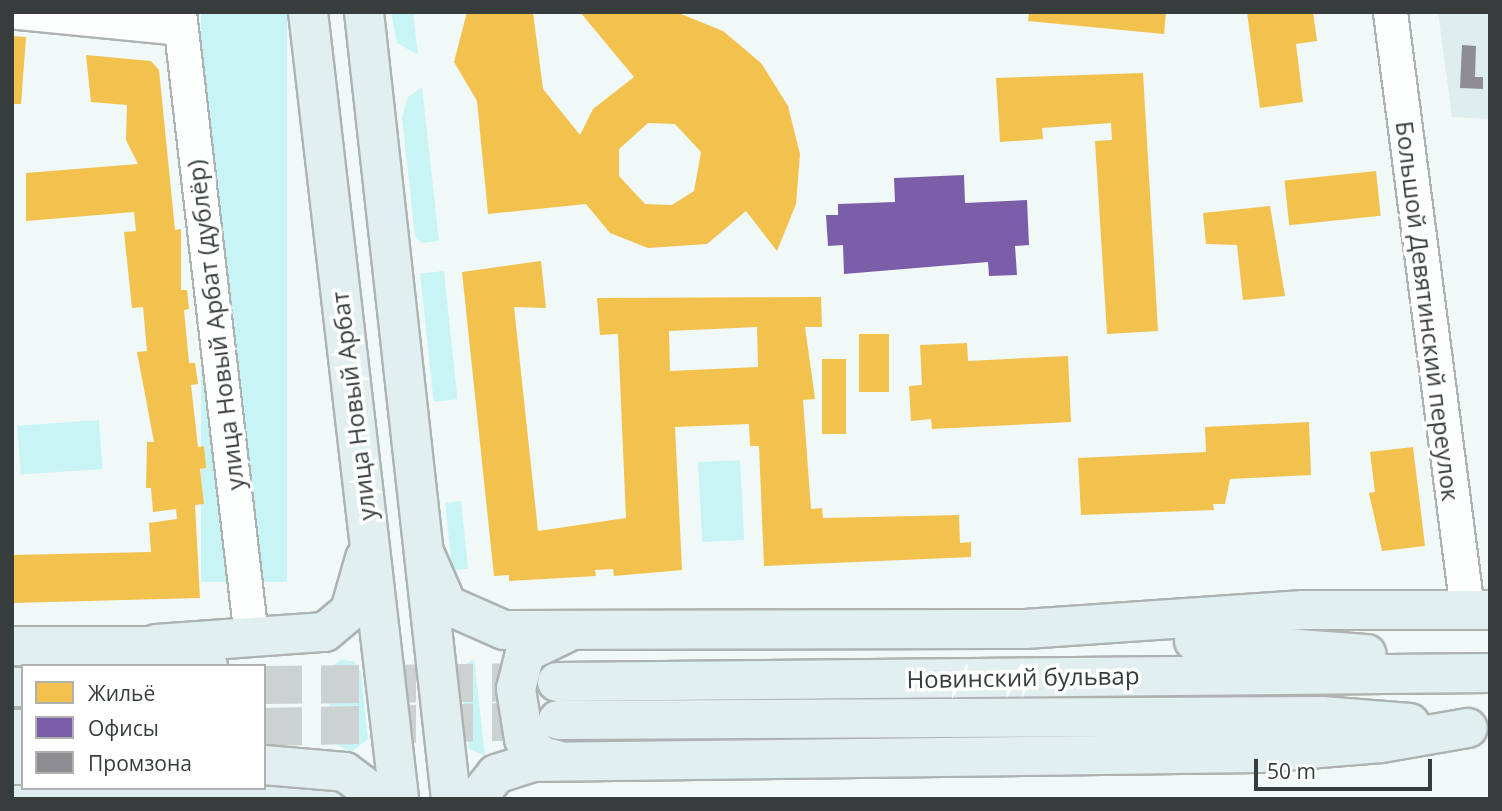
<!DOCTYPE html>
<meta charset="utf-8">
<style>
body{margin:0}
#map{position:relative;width:1502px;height:811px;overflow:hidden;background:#f1f8f8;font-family:"Open Sans",sans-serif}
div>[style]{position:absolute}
.built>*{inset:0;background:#deedee}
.green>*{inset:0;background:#c9f4f6;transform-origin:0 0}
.homes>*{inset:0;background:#f2c14e;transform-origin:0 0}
.offices>*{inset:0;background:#7b5ea7}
.industry>*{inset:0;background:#8d8d92}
.major-tunnel>*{height:38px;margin-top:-19px;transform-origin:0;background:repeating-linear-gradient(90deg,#ccd2d2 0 38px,transparent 0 57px)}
.roads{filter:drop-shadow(2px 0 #adb2b2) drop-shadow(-2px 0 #adb2b2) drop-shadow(0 2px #adb2b2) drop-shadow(0 -2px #adb2b2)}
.minor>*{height:33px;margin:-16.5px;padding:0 16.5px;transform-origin:16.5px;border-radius:16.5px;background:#fdfefe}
.major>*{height:38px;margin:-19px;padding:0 19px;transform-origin:19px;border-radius:19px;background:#e1eff0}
span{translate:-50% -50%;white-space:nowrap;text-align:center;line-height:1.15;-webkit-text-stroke:7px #fff;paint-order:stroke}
.street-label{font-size:24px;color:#373c3c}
.frame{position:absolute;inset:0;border:14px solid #373c3c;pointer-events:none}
.legend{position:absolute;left:21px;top:664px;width:245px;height:126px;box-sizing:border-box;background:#fff;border:2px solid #afb1b1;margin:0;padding:9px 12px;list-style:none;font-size:21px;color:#373c3c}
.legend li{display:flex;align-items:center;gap:14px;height:35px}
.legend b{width:35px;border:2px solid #afb1b1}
.scale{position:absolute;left:1254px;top:759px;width:178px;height:32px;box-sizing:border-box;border:4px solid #373c3c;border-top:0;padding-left:9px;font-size:21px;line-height:24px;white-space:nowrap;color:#373c3c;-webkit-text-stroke:5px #fff;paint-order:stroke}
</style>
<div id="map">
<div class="built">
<i style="clip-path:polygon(1438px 12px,1490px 12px,1490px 119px,1452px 117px)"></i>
<i style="clip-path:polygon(264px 776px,304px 776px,368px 799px,12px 799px,12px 777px,23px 777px,23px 788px,264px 788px)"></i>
</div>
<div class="green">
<i style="left:201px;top:12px;width:86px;height:570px"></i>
<i style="clip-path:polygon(391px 12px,413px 12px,418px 55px,397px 43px)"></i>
<i style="clip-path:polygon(422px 87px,439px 241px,422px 243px,415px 236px,402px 117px,408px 97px)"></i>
<i style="left:444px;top:271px;width:129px;height:24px;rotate:84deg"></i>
<i style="left:99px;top:420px;width:49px;height:82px;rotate:86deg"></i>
<i style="left:740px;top:460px;width:80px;height:42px;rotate:87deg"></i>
<i style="left:461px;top:501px;width:68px;height:16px;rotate:84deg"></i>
<i style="clip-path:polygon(342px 659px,355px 662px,361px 672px,368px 739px,351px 752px,333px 743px,327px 670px)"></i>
<i style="clip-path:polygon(474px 659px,485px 756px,469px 749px,460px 668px)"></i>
</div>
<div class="homes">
<i style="clip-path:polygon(evenodd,467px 12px,533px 12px,543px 89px,580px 135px,593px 109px,634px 77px,580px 12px,676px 12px,723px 31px,761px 63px,788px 106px,800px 154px,796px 204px,777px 251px,746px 211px,707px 244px,648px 248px,610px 233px,586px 204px,488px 214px,477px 101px,454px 62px,467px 12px,648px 123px,675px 124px,701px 152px,694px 191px,672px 205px,645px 204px,619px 176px,619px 149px,648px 123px)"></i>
<i style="clip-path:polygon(1029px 12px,1166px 12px,1164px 34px,1028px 21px)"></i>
<i style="clip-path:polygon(1247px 12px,1313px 12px,1317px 41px,1296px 44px,1303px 102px,1260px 108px)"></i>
<i style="clip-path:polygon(12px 36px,26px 37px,21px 104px,12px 104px)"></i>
<i style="clip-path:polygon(86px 55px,151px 61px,159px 70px,175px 230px,181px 229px,181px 290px,187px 290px,189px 309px,184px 310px,189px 363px,195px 363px,198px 384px,191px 385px,198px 447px,204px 446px,206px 468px,200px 469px,204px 504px,195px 505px,200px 598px,12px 603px,12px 555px,151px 552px,149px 523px,177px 519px,176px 509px,153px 512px,151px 488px,146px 488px,147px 442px,154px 442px,137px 352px,147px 351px,143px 307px,132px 308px,124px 232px,136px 231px,134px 212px,26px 221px,26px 173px,138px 164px,126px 140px,127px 105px,91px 102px)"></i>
<i style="clip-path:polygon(1143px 73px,1158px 331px,1107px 334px,1095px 141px,1112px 140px,1111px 123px,1042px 128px,1043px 139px,1000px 142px,996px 78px)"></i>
<i style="left:1376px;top:171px;width:45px;height:92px;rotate:84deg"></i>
<i style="clip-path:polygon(1270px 206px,1285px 296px,1243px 300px,1237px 245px,1206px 244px,1203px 213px)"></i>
<i style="clip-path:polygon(evenodd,541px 261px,546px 308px,514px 307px,538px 531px,626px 518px,618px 334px,600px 335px,597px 298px,821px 297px,822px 327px,805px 327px,815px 399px,803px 400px,811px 509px,822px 508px,823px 518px,959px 515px,960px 543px,971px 542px,971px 557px,764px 566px,759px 446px,750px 446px,749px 424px,675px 427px,682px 570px,614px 576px,613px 569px,595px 570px,596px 576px,509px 581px,509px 575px,494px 576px,462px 272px,541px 261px,757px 327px,758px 367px,670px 371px,669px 331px,757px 327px)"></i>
<i style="left:859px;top:334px;width:30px;height:58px"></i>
<i style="clip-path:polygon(967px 343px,968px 361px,1068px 356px,1071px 422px,932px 429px,931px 419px,911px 421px,909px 386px,922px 385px,920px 345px)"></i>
<i style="left:822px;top:359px;width:24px;height:75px"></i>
<i style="clip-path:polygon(1309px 422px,1311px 475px,1230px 479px,1225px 504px,1213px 504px,1214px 510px,1081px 515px,1078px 458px,1206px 452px,1205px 427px)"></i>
<i style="clip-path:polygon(1413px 447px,1425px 546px,1382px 551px,1369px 493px,1375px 492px,1370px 452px)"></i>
</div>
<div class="offices">
<i style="clip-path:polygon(964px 175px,965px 203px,1027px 200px,1029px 245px,1015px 246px,1017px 275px,989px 276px,988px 262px,844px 274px,843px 245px,828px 246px,826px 215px,838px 215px,838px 204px,895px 202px,894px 178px)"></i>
</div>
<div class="industry">
<i style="clip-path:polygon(1462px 45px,1476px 46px,1475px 77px,1483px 77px,1483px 89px,1460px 88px)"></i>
</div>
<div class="major-tunnel">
<i style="left:264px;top:685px;width:287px;rotate:-0.6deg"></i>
<i style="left:264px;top:727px;width:289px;rotate:-1.2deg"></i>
</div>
<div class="roads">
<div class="minor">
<i style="left:17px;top:12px;width:164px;rotate:5.6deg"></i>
<i style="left:179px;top:12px;width:629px;rotate:83.43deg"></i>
<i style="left:1390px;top:12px;width:602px;rotate:82.65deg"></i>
</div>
<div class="major">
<i style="left:308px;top:12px;width:792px;rotate:83.4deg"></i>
<i style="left:364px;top:12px;width:792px;rotate:83.69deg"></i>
<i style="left:424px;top:552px;width:58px;rotate:66.5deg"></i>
<i style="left:447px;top:605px;width:62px;rotate:23.7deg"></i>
<i style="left:504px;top:630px;width:521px;rotate:-0.11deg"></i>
<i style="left:1025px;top:629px;width:279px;rotate:-3.9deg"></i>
<i style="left:1303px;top:610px;width:187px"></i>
<i style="left:1194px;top:641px;width:173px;rotate:4.3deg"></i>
<i style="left:156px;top:644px;width:169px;rotate:-4.1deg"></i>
<i style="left:325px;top:632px;width:33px;rotate:-40deg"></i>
<i style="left:350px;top:611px;width:55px;rotate:-74.2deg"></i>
<i style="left:12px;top:646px;width:168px"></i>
<i style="left:180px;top:646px;width:13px;rotate:13deg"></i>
<i style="left:193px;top:649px;width:23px;rotate:49deg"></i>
<i style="left:557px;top:682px;width:933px;rotate:-0.55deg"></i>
<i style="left:12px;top:687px;width:11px"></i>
<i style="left:558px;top:720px;width:764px;rotate:-0.3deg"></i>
<i style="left:1322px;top:716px;width:88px;rotate:4.5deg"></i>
<i style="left:12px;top:729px;width:11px"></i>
<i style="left:557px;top:760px;width:16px;rotate:-166deg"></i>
<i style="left:541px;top:756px;width:24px;rotate:-135deg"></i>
<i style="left:524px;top:739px;width:51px;rotate:-99.1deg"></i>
<i style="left:516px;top:689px;width:37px;rotate:-76deg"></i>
<i style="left:525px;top:653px;width:46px;rotate:-26deg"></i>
<i style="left:12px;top:765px;width:11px"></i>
<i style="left:264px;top:765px;width:81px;rotate:4.9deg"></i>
<i style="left:345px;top:772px;width:45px;rotate:36.9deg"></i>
<i style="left:476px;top:799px;width:32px;rotate:-51deg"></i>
<i style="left:496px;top:774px;width:39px;rotate:-18deg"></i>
<i style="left:533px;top:762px;width:726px;rotate:-0.71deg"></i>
<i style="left:1259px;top:753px;width:122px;rotate:-4.7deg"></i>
<i style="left:1381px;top:743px;width:88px;rotate:-9.8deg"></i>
</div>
</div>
<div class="street-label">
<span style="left:1428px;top:311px;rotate:83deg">Большой Девятинский переулок</span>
<span style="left:215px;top:325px;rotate:-97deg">улица Новый Арбат (дублёр)</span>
<span style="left:353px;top:406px;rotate:-97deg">улица Новый Арбат</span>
<span style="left:1023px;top:677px;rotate:-1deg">Новинский бульвар</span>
</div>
<div class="frame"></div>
<ul class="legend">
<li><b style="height:19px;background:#f2c14e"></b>Жильё</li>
<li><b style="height:19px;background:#7b5ea7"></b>Офисы</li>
<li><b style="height:19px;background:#8d8d92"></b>Промзона</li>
</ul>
<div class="scale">50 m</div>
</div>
